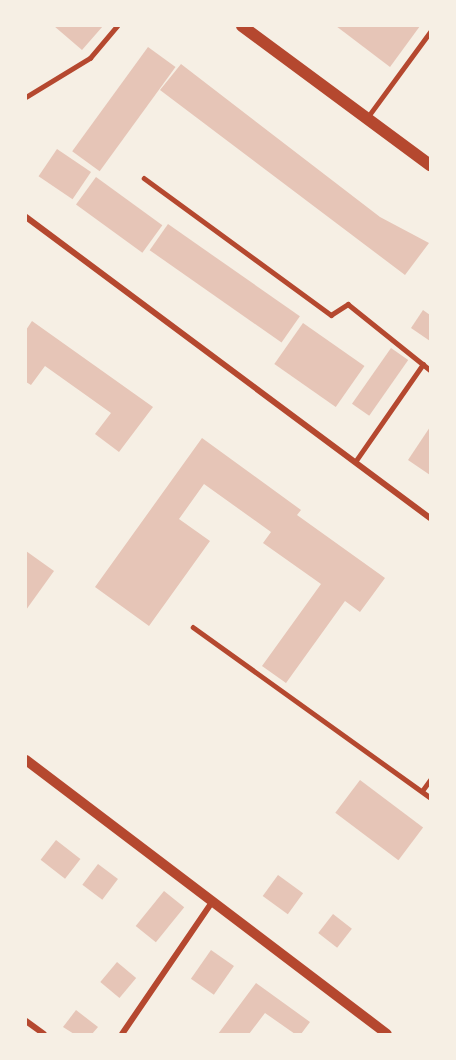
<!DOCTYPE html>
<style>
body{margin:0}
#map{position:relative;width:456px;height:1060px;overflow:hidden;background:#f6efe4;font-family:"Fira Sans",sans-serif}
div>[style]{position:absolute}
.building>*{inset:0;background:#e6c5b7;transform-origin:0 0}
.service>*{height:4.5px;margin:-2.25px;padding:0 2.25px;transform-origin:2.25px;border-radius:2.25px;background:#b5482f}
.minor>*{height:6px;margin:-3px;padding:0 3px;transform-origin:3px;border-radius:3px;background:#b5482f}
.tertiary>*{height:10px;margin:-5px;padding:0 5px;transform-origin:5px;border-radius:5px;background:#b5482f}
.secondary>*{height:12px;margin:-6px;padding:0 6px;transform-origin:6px;border-radius:6px;background:#b5482f}
span{translate:-50% -50%;white-space:nowrap;text-align:center;line-height:1.15;-webkit-text-stroke:6px #f6efe4;paint-order:stroke}
.frame{position:absolute;inset:0;border:27px solid #f6efe4;pointer-events:none}
</style>
<div id="map">
<div class="building">
<i style="clip-path:polygon(54px 26px,103px 26px,82px 50px)"></i>
<i style="clip-path:polygon(336px 26px,420px 26px,390px 67px)"></i>
<i style="left:148px;top:47px;width:34px;height:129px;rotate:36deg"></i>
<i style="clip-path:polygon(181px 64px,380px 217px,429px 243px,405px 275px,160px 90px)"></i>
<i style="left:57px;top:149px;width:41px;height:33px;rotate:34deg"></i>
<i style="left:96px;top:177px;width:82px;height:34px;rotate:36deg"></i>
<i style="left:168px;top:224px;width:161px;height:32px;rotate:35deg"></i>
<i style="clip-path:polygon(423px 310px,430px 315px,430px 341px,411px 328px)"></i>
<i style="clip-path:polygon(32px 321px,153px 407px,119px 452px,95px 434px,111px 413px,45px 366px,31px 385px,26px 382px,26px 330px)"></i>
<i style="left:303px;top:323px;width:75px;height:50px;rotate:35deg"></i>
<i style="left:391px;top:348px;width:21px;height:68px;rotate:35deg"></i>
<i style="clip-path:polygon(430px 427px,430px 475px,408px 460px)"></i>
<i style="clip-path:polygon(202px 438px,301px 510px,297px 515px,385px 578px,360px 612px,345px 601px,286px 683px,262px 666px,321px 584px,263px 543px,271px 532px,204px 484px,179px 519px,210px 541px,149px 626px,95px 587px)"></i>
<i style="clip-path:polygon(26px 551px,54px 571px,26px 610px)"></i>
<i style="left:360px;top:780px;width:79px;height:41px;rotate:37deg"></i>
<i style="left:56px;top:840px;width:31px;height:25px;rotate:38deg"></i>
<i style="left:98px;top:864px;width:25px;height:26px;rotate:37deg"></i>
<i style="left:278px;top:875px;width:31px;height:26px;rotate:36deg"></i>
<i style="left:164px;top:891px;width:26px;height:45px;rotate:39deg"></i>
<i style="left:333px;top:914px;width:24px;height:24px;rotate:38deg"></i>
<i style="left:211px;top:950px;width:28px;height:35px;rotate:35deg"></i>
<i style="left:117px;top:962px;width:25px;height:26px;rotate:40deg"></i>
<i style="clip-path:polygon(256px 983px,310px 1022px,301px 1034px,295px 1034px,265px 1013px,249px 1034px,218px 1034px)"></i>
<i style="clip-path:polygon(76px 1010px,98px 1027px,92px 1034px,74px 1034px,63px 1027px)"></i>
</div>
<div class="service">
<i style="left:26px;top:97px;width:75px;rotate:-31.4deg"></i>
<i style="left:90px;top:58px;width:42px;rotate:-49.8deg"></i>
<i style="left:367px;top:118px;width:107px;rotate:-53.8deg"></i>
<i style="left:144px;top:178px;width:232px;rotate:36.2deg"></i>
<i style="left:331px;top:315px;width:20px;rotate:-33deg"></i>
<i style="left:348px;top:304px;width:105px;rotate:38.8deg"></i>
<i style="left:355px;top:462px;width:119px;rotate:-55.2deg"></i>
<i style="left:193px;top:627px;width:292px;rotate:35.7deg"></i>
<i style="left:422px;top:791px;width:14px;rotate:-54deg"></i>
</div>
<div class="minor">
<i style="left:26px;top:217px;width:504px;rotate:36.69deg"></i>
<i style="left:26px;top:1021px;width:22px;rotate:36deg"></i>
<i style="left:122px;top:1034px;width:160px;rotate:-55.7deg"></i>
</div>
<div class="tertiary">
<i style="left:26px;top:760px;width:453px;rotate:37.2deg"></i>
</div>
<div class="secondary">
<i style="left:242px;top:26px;width:234px;rotate:36.5deg"></i>
</div>
<div class="frame"></div>
</div>
